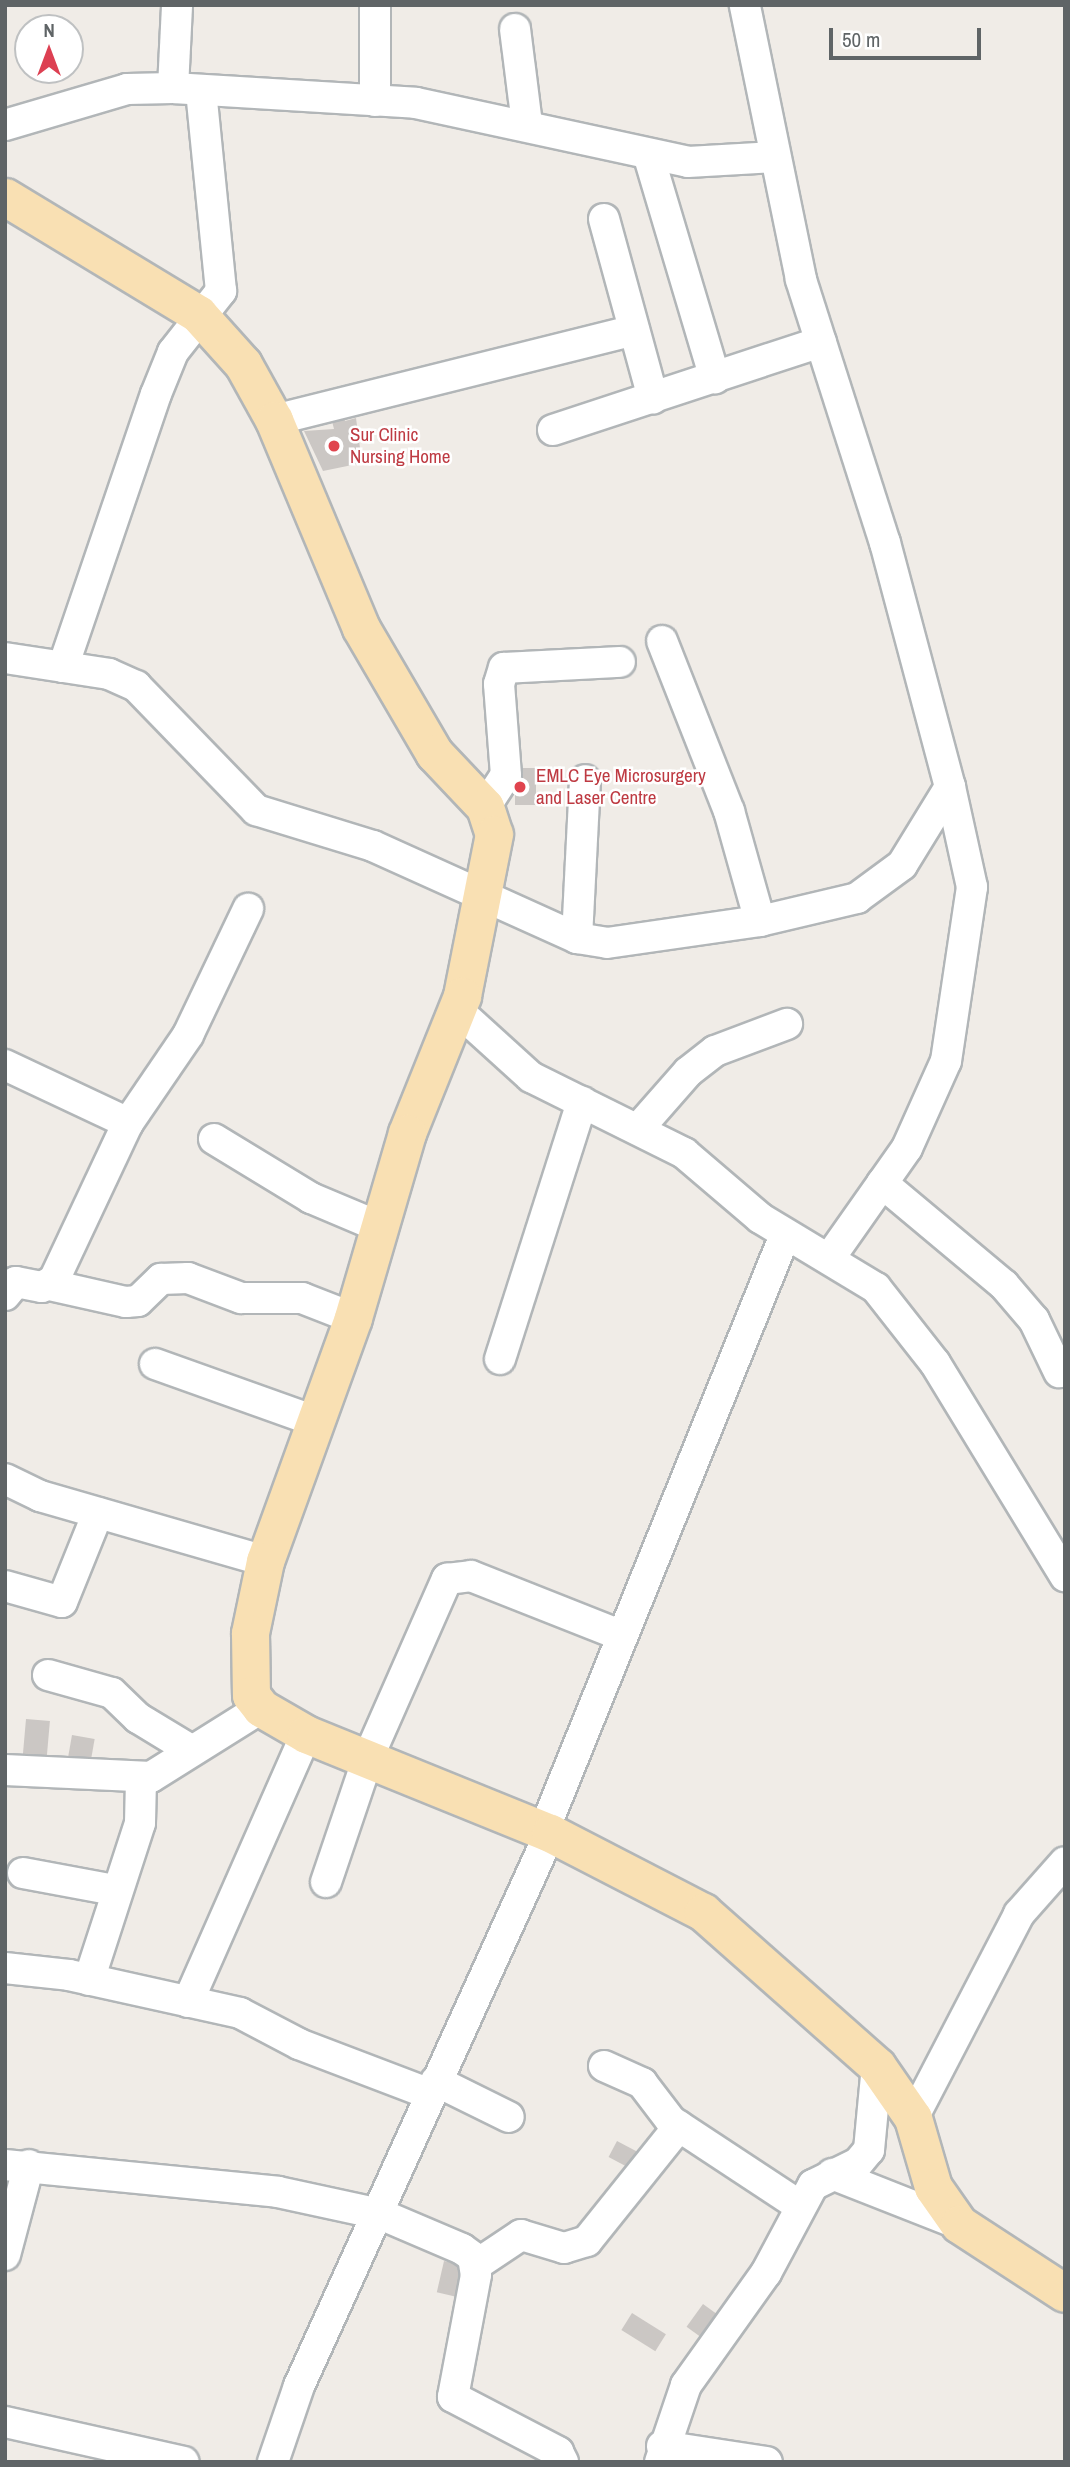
<!DOCTYPE html>
<style>
body{margin:0}
#map{position:relative;width:1070px;height:2467px;overflow:hidden;background:#f0ece7;font-family:"Archivo Narrow",sans-serif}
div>[style]{position:absolute}
.building>*{inset:0;background:#cbc7c4;transform-origin:0 0}
.roads{filter:drop-shadow(2px 0 #b2b6b8) drop-shadow(-2px 0 #b2b6b8) drop-shadow(0 2px #b2b6b8) drop-shadow(0 -2px #b2b6b8)}
.minor>*{height:30px;margin:-15px;padding:0 15px;transform-origin:15px;border-radius:15px;background:#fff}
.major>*{height:37px;margin:-18.5px;padding:0 18.5px;transform-origin:18.5px;border-radius:18.5px;background:#f9e0b3}
.dots>*{width:19px;height:19px;translate:-50% -50%;box-sizing:border-box;border:4px solid #fff;border-radius:50%}
span{translate:-50% -50%;white-space:nowrap;text-align:center;line-height:1.15;-webkit-text-stroke:5px #fff;paint-order:stroke}
.health-label{font-size:19px;color:#be3a42}
.left{translate:0 -50%;text-align:left}
.frame{position:absolute;inset:0;border:7px solid #5f6466;pointer-events:none}
.north{position:absolute;left:14px;top:14px;width:70px;height:70px;box-sizing:border-box;background:#fff;border:2px solid #bfc1c2;border-radius:50%;rotate:0deg;font-size:19px;font-weight:700;line-height:28px;text-align:center;color:#5f6466}
.north::after{content:'';display:block;margin:auto;width:24px;height:32px;background:#dd4052;clip-path:polygon(50% 0,100% 100%,50% 72%,0 100%)}
.scale{position:absolute;left:829px;top:28px;width:152px;height:32px;box-sizing:border-box;border:4px solid #5f6466;border-top:0;padding-left:9px;font-size:21px;line-height:24px;white-space:nowrap;color:#5f6466;-webkit-text-stroke:5px #fff;paint-order:stroke}
</style>
<div id="map">
<div class="building">
<i style="clip-path:polygon(343px 413px,345px 421px,356px 418px,362px 463px,323px 471px,304px 431px,334px 429px,331px 417px)"></i>
<i style="left:515px;top:768px;width:21px;height:37px"></i>
<i style="left:26px;top:1719px;width:24px;height:36px;rotate:5deg"></i>
<i style="left:72px;top:1735px;width:23px;height:35px;rotate:10deg"></i>
<i style="left:617px;top:2141px;width:30px;height:18px;rotate:28deg"></i>
<i style="left:444px;top:2261px;width:22px;height:32px;rotate:13deg"></i>
<i style="left:703px;top:2304px;width:26px;height:28px;rotate:36deg"></i>
<i style="left:632px;top:2313px;width:40px;height:20px;rotate:32deg"></i>
</div>
<div class="roads">
<div class="minor">
<i style="left:375px;top:5px;width:96px;rotate:90deg"></i>
<i style="left:515px;top:29px;width:96px;rotate:82.8deg"></i>
<i style="left:173px;top:88px;width:83px;rotate:-87.2deg"></i>
<i style="left:5px;top:125px;width:127px;rotate:-16.4deg"></i>
<i style="left:127px;top:89px;width:46px;rotate:-1.2deg"></i>
<i style="left:173px;top:88px;width:243px;rotate:3.5deg"></i>
<i style="left:416px;top:103px;width:278px;rotate:12.2deg"></i>
<i style="left:688px;top:162px;width:87px;rotate:-3.3deg"></i>
<i style="left:649px;top:157px;width:231px;rotate:73.4deg"></i>
<i style="left:604px;top:219px;width:186px;rotate:74.7deg"></i>
<i style="left:274px;top:420px;width:371px;rotate:-14deg"></i>
<i style="left:553px;top:430px;width:282px;rotate:-18.2deg"></i>
<i style="left:662px;top:641px;width:183px;rotate:68.5deg"></i>
<i style="left:729px;top:811px;width:114px;rotate:74.3deg"></i>
<i style="left:5px;top:658px;width:105px;rotate:8.7deg"></i>
<i style="left:109px;top:674px;width:30px;rotate:24deg"></i>
<i style="left:136px;top:686px;width:173px;rotate:45.9deg"></i>
<i style="left:256px;top:810px;width:122px;rotate:17.1deg"></i>
<i style="left:373px;top:846px;width:224px;rotate:24.3deg"></i>
<i style="left:577px;top:938px;width:30px;rotate:9deg"></i>
<i style="left:607px;top:943px;width:155px;rotate:-8.2deg"></i>
<i style="left:760px;top:921px;width:100px;rotate:-13.3deg"></i>
<i style="left:857px;top:898px;width:56px;rotate:-36.3deg"></i>
<i style="left:902px;top:865px;width:92px;rotate:-58.4deg"></i>
<i style="left:950px;top:787px;width:253px;rotate:-104.9deg"></i>
<i style="left:885px;top:543px;width:277px;rotate:-107.7deg"></i>
<i style="left:801px;top:279px;width:280px;rotate:-101.6deg"></i>
<i style="left:63px;top:667px;width:288px;rotate:-71.2deg"></i>
<i style="left:156px;top:394px;width:45px;rotate:-68deg"></i>
<i style="left:173px;top:352px;width:78px;rotate:-51.8deg"></i>
<i style="left:221px;top:291px;width:202px;rotate:-95.7deg"></i>
<i style="left:485px;top:807px;width:38px;rotate:-57deg"></i>
<i style="left:506px;top:775px;width:91px;rotate:-94.4deg"></i>
<i style="left:499px;top:684px;width:17px;rotate:-73deg"></i>
<i style="left:504px;top:668px;width:116px;rotate:-3deg"></i>
<i style="left:577px;top:938px;width:158px;rotate:-87.1deg"></i>
<i style="left:457px;top:1010px;width:100px;rotate:42.2deg"></i>
<i style="left:531px;top:1077px;width:171px;rotate:26.4deg"></i>
<i style="left:684px;top:1153px;width:100px;rotate:40.5deg"></i>
<i style="left:760px;top:1218px;width:135px;rotate:31.1deg"></i>
<i style="left:876px;top:1288px;width:95px;rotate:51.8deg"></i>
<i style="left:935px;top:1363px;width:250px;rotate:58.6deg"></i>
<i style="left:5px;top:1065px;width:136px;rotate:25.2deg"></i>
<i style="left:638px;top:1129px;width:76px;rotate:-48.7deg"></i>
<i style="left:688px;top:1072px;width:34px;rotate:-38deg"></i>
<i style="left:715px;top:1051px;width:77px;rotate:-20.6deg"></i>
<i style="left:214px;top:1139px;width:114px;rotate:31.3deg"></i>
<i style="left:311px;top:1198px;width:75px;rotate:22.8deg"></i>
<i style="left:882px;top:1183px;width:159px;rotate:39.9deg"></i>
<i style="left:1004px;top:1285px;width:46px;rotate:49.4deg"></i>
<i style="left:1034px;top:1320px;width:58px;rotate:64.3deg"></i>
<i style="left:831px;top:1256px;width:132px;rotate:-54.9deg"></i>
<i style="left:907px;top:1148px;width:95px;rotate:-65.9deg"></i>
<i style="left:946px;top:1061px;width:176px;rotate:-81.5deg"></i>
<i style="left:972px;top:887px;width:102px;rotate:-102.4deg"></i>
<i style="left:50px;top:1285px;width:78px;rotate:12.6deg"></i>
<i style="left:126px;top:1302px;width:12px;rotate:-5deg"></i>
<i style="left:138px;top:1301px;width:32px;rotate:-44deg"></i>
<i style="left:161px;top:1279px;width:27px;rotate:-2deg"></i>
<i style="left:188px;top:1278px;width:57px;rotate:20.7deg"></i>
<i style="left:241px;top:1298px;width:61px"></i>
<i style="left:302px;top:1298px;width:55px;rotate:21.4deg"></i>
<i style="left:5px;top:1295px;width:17px;rotate:-50deg"></i>
<i style="left:16px;top:1282px;width:26px;rotate:11deg"></i>
<i style="left:42px;top:1287px;width:14px;rotate:-30deg"></i>
<i style="left:54px;top:1280px;width:174px;rotate:-64.8deg"></i>
<i style="left:128px;top:1123px;width:107px;rotate:-55.7deg"></i>
<i style="left:188px;top:1035px;width:140px;rotate:-64.5deg"></i>
<i style="left:500px;top:1359px;width:270px;rotate:-72.3deg"></i>
<i style="left:155px;top:1364px;width:170px;rotate:19.6deg"></i>
<i style="left:5px;top:1479px;width:39px;rotate:26deg"></i>
<i style="left:40px;top:1496px;width:234px;rotate:16.1deg"></i>
<i style="left:5px;top:1586px;width:59px;rotate:15.7deg"></i>
<i style="left:62px;top:1602px;width:96px;rotate:-68deg"></i>
<i style="left:48px;top:1675px;width:66px;rotate:15.7deg"></i>
<i style="left:112px;top:1693px;width:36px;rotate:44deg"></i>
<i style="left:138px;top:1718px;width:60px;rotate:31.3deg"></i>
<i style="left:5px;top:1770px;width:146px;rotate:2.7deg"></i>
<i style="left:151px;top:1777px;width:130px;rotate:-32.1deg"></i>
<i style="left:544px;top:1830px;width:642px;rotate:-67.95deg"></i>
<i style="left:23px;top:1873px;width:93px;rotate:10.6deg"></i>
<i style="left:326px;top:1882px;width:131px;rotate:-71.3deg"></i>
<i style="left:368px;top:1758px;width:196px;rotate:-66.2deg"></i>
<i style="left:447px;top:1579px;width:24px;rotate:-7deg"></i>
<i style="left:471px;top:1576px;width:160px;rotate:21.6deg"></i>
<i style="left:5px;top:1968px;width:64px;rotate:6.2deg"></i>
<i style="left:69px;top:1975px;width:175px;rotate:12.5deg"></i>
<i style="left:240px;top:2013px;width:67px;rotate:27.7deg"></i>
<i style="left:299px;top:2044px;width:140px;rotate:20.9deg"></i>
<i style="left:89px;top:1980px;width:165px;rotate:-72deg"></i>
<i style="left:140px;top:1823px;width:44px;rotate:-88.7deg"></i>
<i style="left:188px;top:2002px;width:293px;rotate:-66.2deg"></i>
<i style="left:604px;top:2066px;width:42px;rotate:24.1deg"></i>
<i style="left:642px;top:2083px;width:48px;rotate:52.7deg"></i>
<i style="left:671px;top:2121px;width:154px;rotate:33.4deg"></i>
<i style="left:436px;top:2081px;width:81px;rotate:26.3deg"></i>
<i style="left:913px;top:2118px;width:230px;rotate:-62.5deg"></i>
<i style="left:1019px;top:1914px;width:69px;rotate:-48.5deg"></i>
<i style="left:5px;top:2165px;width:274px;rotate:5.6deg"></i>
<i style="left:278px;top:2192px;width:104px;rotate:12.2deg"></i>
<i style="left:380px;top:2214px;width:89px;rotate:23.1deg"></i>
<i style="left:462px;top:2249px;width:14px;rotate:36deg"></i>
<i style="left:473px;top:2257px;width:18px;rotate:81deg"></i>
<i style="left:476px;top:2275px;width:124px;rotate:100.7deg"></i>
<i style="left:453px;top:2397px;width:119px;rotate:27.6deg"></i>
<i style="left:558px;top:2452px;width:11px;rotate:63deg"></i>
<i style="left:832px;top:2174px;width:136px;rotate:21.5deg"></i>
<i style="left:5px;top:2255px;width:93px;rotate:-75.1deg"></i>
<i style="left:476px;top:2265px;width:54px;rotate:-33.7deg"></i>
<i style="left:521px;top:2235px;width:45px;rotate:16.8deg"></i>
<i style="left:564px;top:2248px;width:24px;rotate:-17deg"></i>
<i style="left:587px;top:2241px;width:147px;rotate:-51.3deg"></i>
<i style="left:5px;top:2422px;width:183px;rotate:12.6deg"></i>
<i style="left:662px;top:2446px;width:106px;rotate:8.7deg"></i>
<i style="left:273px;top:2462px;width:80px;rotate:-71.1deg"></i>
<i style="left:299px;top:2386px;width:607px;rotate:-65.59deg"></i>
<i style="left:660px;top:2462px;width:81px;rotate:-71.3deg"></i>
<i style="left:686px;top:2385px;width:138px;rotate:-54.5deg"></i>
<i style="left:766px;top:2273px;width:100px;rotate:-61.9deg"></i>
<i style="left:813px;top:2185px;width:50px;rotate:-26.1deg"></i>
<i style="left:858px;top:2163px;width:17px;rotate:-50deg"></i>
<i style="left:869px;top:2150px;width:84px;rotate:-84.6deg"></i>
</div>
<div class="major">
<i style="left:5px;top:197px;width:226px;rotate:31.2deg"></i>
<i style="left:198px;top:314px;width:67px;rotate:48deg"></i>
<i style="left:243px;top:364px;width:64px;rotate:61deg"></i>
<i style="left:274px;top:420px;width:225px;rotate:67.3deg"></i>
<i style="left:361px;top:628px;width:145px;rotate:59.7deg"></i>
<i style="left:434px;top:753px;width:74px;rotate:46.6deg"></i>
<i style="left:485px;top:807px;width:28px;rotate:72deg"></i>
<i style="left:494px;top:834px;width:165px;rotate:101.2deg"></i>
<i style="left:462px;top:996px;width:148px;rotate:111.9deg"></i>
<i style="left:407px;top:1133px;width:193px;rotate:106.3deg"></i>
<i style="left:353px;top:1318px;width:258px;rotate:109.9deg"></i>
<i style="left:265px;top:1561px;width:74px;rotate:101.8deg"></i>
<i style="left:250px;top:1633px;width:62px;rotate:89.1deg"></i>
<i style="left:251px;top:1695px;width:16px;rotate:52deg"></i>
<i style="left:261px;top:1708px;width:52px;rotate:30deg"></i>
<i style="left:306px;top:1734px;width:263px;rotate:22.1deg"></i>
<i style="left:550px;top:1833px;width:172px;rotate:27.3deg"></i>
<i style="left:703px;top:1912px;width:232px;rotate:41.5deg"></i>
<i style="left:877px;top:2066px;width:63px;rotate:55.3deg"></i>
<i style="left:913px;top:2118px;width:72px;rotate:73.8deg"></i>
<i style="left:933px;top:2187px;width:45px;rotate:54.9deg"></i>
<i style="left:959px;top:2224px;width:126px;rotate:33.1deg"></i>
</div>
</div>
<div class="dots">
<i style="left:334px;top:446px;background:#e0444e"></i>
<i style="left:520px;top:787px;background:#e0444e"></i>
</div>
<div class="health-label">
<span class="left" style="left:350px;top:446px">Sur Clinic<br>Nursing Home</span>
<span class="left" style="left:536px;top:787px">EMLC Eye Microsurgery<br>and Laser Centre</span>
</div>
<div class="frame"></div>
<div class="north">N</div>
<div class="scale">50 m</div>
</div>
